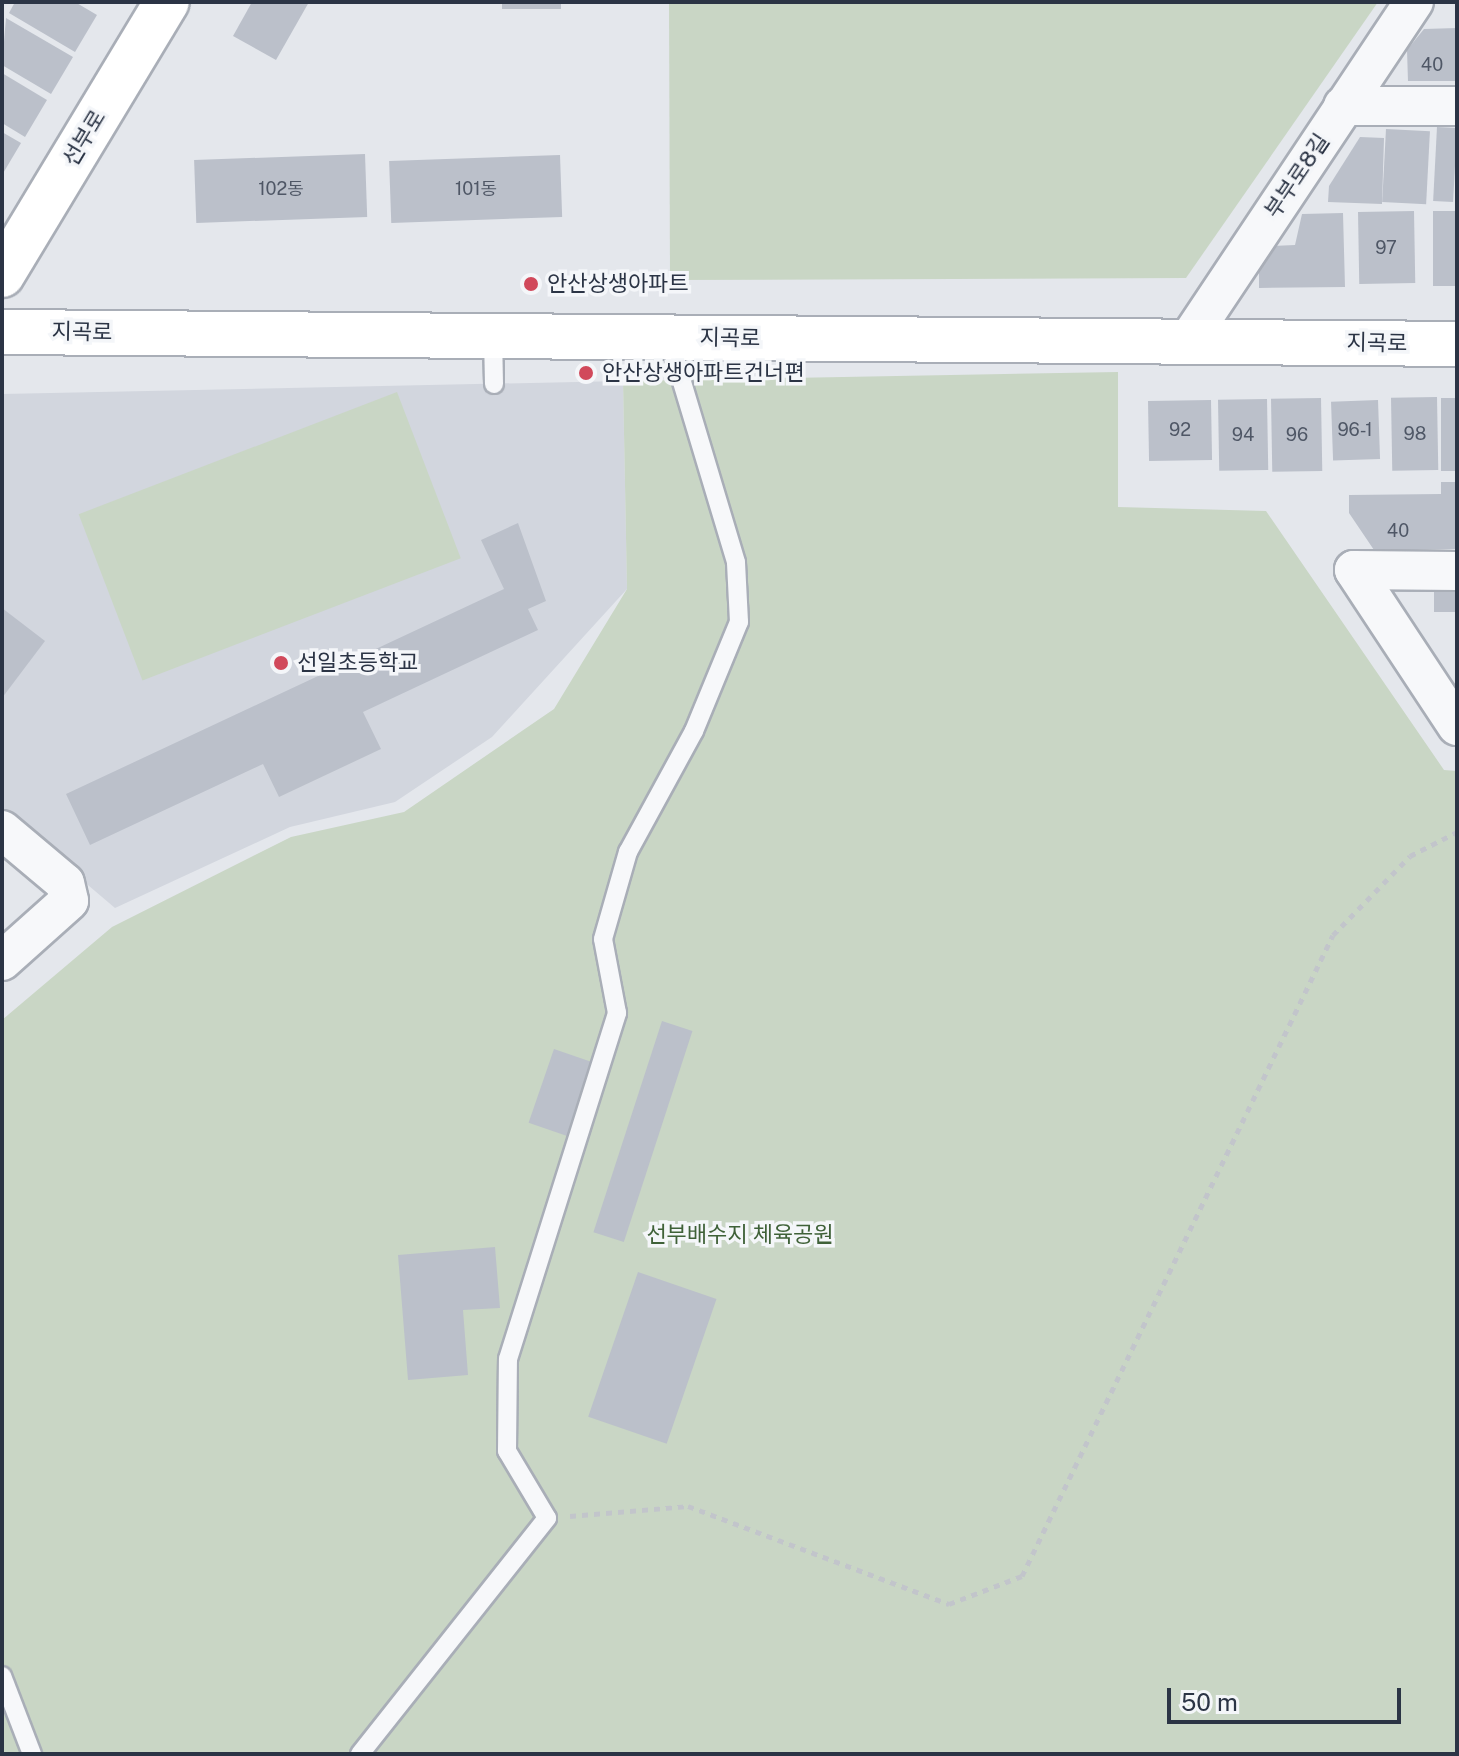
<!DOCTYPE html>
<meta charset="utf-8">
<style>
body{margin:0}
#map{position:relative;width:1459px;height:1756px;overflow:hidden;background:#e4e7ec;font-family:"Public Sans","Noto Sans KR",sans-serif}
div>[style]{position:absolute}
.built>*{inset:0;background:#d2d6de}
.green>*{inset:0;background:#c9d6c5;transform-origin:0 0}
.building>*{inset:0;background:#bbc0ca;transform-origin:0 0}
.path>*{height:5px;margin-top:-2.5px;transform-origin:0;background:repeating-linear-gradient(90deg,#c2c5cb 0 6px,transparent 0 12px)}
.roads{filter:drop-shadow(2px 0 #a9aeb7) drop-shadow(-2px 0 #a9aeb7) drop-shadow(0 2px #a9aeb7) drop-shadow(0 -2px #a9aeb7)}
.service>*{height:18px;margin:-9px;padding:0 9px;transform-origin:9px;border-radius:9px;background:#f7f8fa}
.minor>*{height:38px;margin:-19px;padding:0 19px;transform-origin:19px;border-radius:19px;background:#f7f8fa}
.secondary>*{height:44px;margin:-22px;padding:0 22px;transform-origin:22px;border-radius:22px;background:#fff}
.dots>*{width:22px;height:22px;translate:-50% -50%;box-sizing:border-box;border:4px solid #f4f6f9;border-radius:50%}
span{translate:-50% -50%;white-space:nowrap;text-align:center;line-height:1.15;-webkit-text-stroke:7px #f4f6f9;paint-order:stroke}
.number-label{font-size:18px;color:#4f5766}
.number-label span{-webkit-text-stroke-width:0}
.street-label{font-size:22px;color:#2b3445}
.poi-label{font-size:22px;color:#2b3445}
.left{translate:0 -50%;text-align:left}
.park-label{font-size:22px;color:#3f6138}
.frame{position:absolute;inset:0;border:4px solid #2b3445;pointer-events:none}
.scale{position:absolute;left:1167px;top:1688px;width:234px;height:36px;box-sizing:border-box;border:4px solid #2b3445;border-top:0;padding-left:10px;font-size:24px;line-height:28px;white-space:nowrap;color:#2b3445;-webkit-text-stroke:6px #f4f6f9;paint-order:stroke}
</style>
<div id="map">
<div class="built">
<i style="clip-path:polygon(623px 381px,627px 589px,492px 737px,395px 802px,290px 827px,115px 908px,2px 812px,2px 394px)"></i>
</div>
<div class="green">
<i style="clip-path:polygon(669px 2px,1378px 2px,1186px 278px,670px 280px)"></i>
<i style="clip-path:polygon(1118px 372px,1118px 507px,1266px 511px,1444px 770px,1457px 771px,1457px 1754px,2px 1754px,2px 1020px,112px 927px,291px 837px,404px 812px,554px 709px,627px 589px,623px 381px)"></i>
<i style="left:397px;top:392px;width:178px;height:341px;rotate:69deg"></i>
</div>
<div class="building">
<i style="clip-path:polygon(15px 2px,75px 2px,97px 15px,75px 52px,9px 13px)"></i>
<i style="clip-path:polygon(252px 2px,309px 2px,276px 60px,233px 36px)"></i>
<i style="left:502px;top:2px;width:59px;height:7px"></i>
<i style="clip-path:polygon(6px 18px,73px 57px,51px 94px,2px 65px)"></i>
<i style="clip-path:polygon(1457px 28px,1457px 81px,1408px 81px,1407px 50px,1424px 29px)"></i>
<i style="clip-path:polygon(2px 73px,47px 100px,25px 137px,2px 123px)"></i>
<i style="left:1437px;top:127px;width:20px;height:74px;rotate:3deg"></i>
<i style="left:1386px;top:129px;width:44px;height:73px;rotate:3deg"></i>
<i style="clip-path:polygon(2px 132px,21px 143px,2px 175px)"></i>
<i style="clip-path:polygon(1360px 137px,1384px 138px,1382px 204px,1328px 202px,1329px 186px)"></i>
<i style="left:365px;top:154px;width:63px;height:171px;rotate:88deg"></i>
<i style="left:560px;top:155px;width:62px;height:171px;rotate:88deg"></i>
<i style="left:1414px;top:211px;width:72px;height:56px;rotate:89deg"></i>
<i style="left:1457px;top:211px;width:75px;height:24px;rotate:90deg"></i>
<i style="clip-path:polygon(1343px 213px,1345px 287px,1259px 288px,1259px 262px,1272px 246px,1295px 245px,1302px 214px)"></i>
<i style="left:1437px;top:397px;width:73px;height:46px;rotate:89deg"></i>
<i style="left:1321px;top:398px;width:73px;height:50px;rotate:89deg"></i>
<i style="left:1441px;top:398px;width:16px;height:73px"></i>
<i style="left:1267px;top:399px;width:71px;height:49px;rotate:89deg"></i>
<i style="left:1211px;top:400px;width:60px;height:63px;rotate:89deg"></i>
<i style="left:1378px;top:400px;width:59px;height:47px;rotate:88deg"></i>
<i style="clip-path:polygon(1441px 482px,1457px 482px,1457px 549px,1374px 550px,1349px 513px,1349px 495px,1441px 494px)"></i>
<i style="clip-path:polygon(518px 523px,546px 601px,528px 609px,538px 630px,363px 712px,381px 749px,279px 797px,263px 764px,90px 845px,66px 794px,504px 589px,481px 540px)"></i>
<i style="left:1434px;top:591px;width:23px;height:21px"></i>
<i style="clip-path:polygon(2px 608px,45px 641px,2px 698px)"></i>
<i style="left:662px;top:1021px;width:32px;height:222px;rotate:18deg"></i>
<i style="left:554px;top:1049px;width:43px;height:78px;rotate:19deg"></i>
<i style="clip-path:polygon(495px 1247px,500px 1308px,463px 1310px,468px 1375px,408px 1380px,398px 1255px)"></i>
<i style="left:638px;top:1272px;width:83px;height:153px;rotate:19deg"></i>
</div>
<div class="path">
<i style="left:570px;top:1516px;width:118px;rotate:-4.8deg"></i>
<i style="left:688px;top:1506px;width:279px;rotate:20.6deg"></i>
<i style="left:949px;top:1604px;width:78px;rotate:-21deg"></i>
<i style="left:1022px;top:1576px;width:712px;rotate:-64.12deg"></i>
<i style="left:1333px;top:935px;width:110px;rotate:-45.7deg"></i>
<i style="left:1410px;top:856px;width:53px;rotate:-27.1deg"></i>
</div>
<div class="roads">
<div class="service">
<i style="left:493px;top:336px;width:48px;rotate:88.8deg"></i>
<i style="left:2px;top:1676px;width:84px;rotate:69deg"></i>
<i style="left:360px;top:1754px;width:301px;rotate:-51.6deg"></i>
<i style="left:547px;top:1518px;width:78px;rotate:-120.8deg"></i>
<i style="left:507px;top:1451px;width:92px;rotate:-89.4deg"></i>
<i style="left:508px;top:1359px;width:363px;rotate:-72.5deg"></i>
<i style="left:617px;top:1013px;width:75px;rotate:-100.7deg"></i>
<i style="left:603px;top:939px;width:91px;rotate:-74deg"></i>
<i style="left:628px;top:852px;width:138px;rotate:-61.4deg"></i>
<i style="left:694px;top:731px;width:118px;rotate:-67.6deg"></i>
<i style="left:739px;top:622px;width:60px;rotate:-92.9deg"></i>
<i style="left:736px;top:562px;width:234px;rotate:-106.7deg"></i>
</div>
<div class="minor">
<i style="left:1343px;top:106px;width:114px"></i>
<i style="left:1187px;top:342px;width:409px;rotate:-56.3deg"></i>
<i style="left:1354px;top:570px;width:187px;rotate:56.6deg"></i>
<i style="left:1354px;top:570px;width:103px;rotate:0.6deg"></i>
<i style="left:2px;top:830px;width:82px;rotate:40.1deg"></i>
<i style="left:65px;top:883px;width:18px;rotate:77deg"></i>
<i style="left:69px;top:901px;width:90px;rotate:138.2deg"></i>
</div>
<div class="secondary">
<i style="left:2px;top:275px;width:319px;rotate:-58.9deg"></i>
<i style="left:2px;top:332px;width:1455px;rotate:0.47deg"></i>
</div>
</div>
<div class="dots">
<i style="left:531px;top:284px;background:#d1495b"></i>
<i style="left:586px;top:373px;background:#d1495b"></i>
<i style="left:281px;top:663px;background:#d1495b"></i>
</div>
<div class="number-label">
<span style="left:1432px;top:65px">40</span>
<span style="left:281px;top:189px">102동</span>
<span style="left:476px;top:189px">101동</span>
<span style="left:1386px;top:248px">97</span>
<span style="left:1180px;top:430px">92</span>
<span style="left:1355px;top:430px">96-1</span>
<span style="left:1415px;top:434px">98</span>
<span style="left:1243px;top:435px">94</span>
<span style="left:1297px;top:435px">96</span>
<span style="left:1398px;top:531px">40</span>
</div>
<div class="street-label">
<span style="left:84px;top:138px;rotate:-59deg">선부로</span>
<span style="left:1297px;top:176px;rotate:-56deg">부부로8길</span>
<span style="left:82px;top:332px;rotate:1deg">지곡로</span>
<span style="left:730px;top:338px;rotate:1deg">지곡로</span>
<span style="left:1377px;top:343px;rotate:1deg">지곡로</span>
</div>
<div class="poi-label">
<span class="left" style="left:547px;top:284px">안산상생아파트</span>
<span class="left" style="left:602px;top:373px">안산상생아파트건너편</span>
<span class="left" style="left:297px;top:663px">선일초등학교</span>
</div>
<div class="park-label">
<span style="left:740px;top:1235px">선부배수지 체육공원</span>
</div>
<div class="frame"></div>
<div class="scale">50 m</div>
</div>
